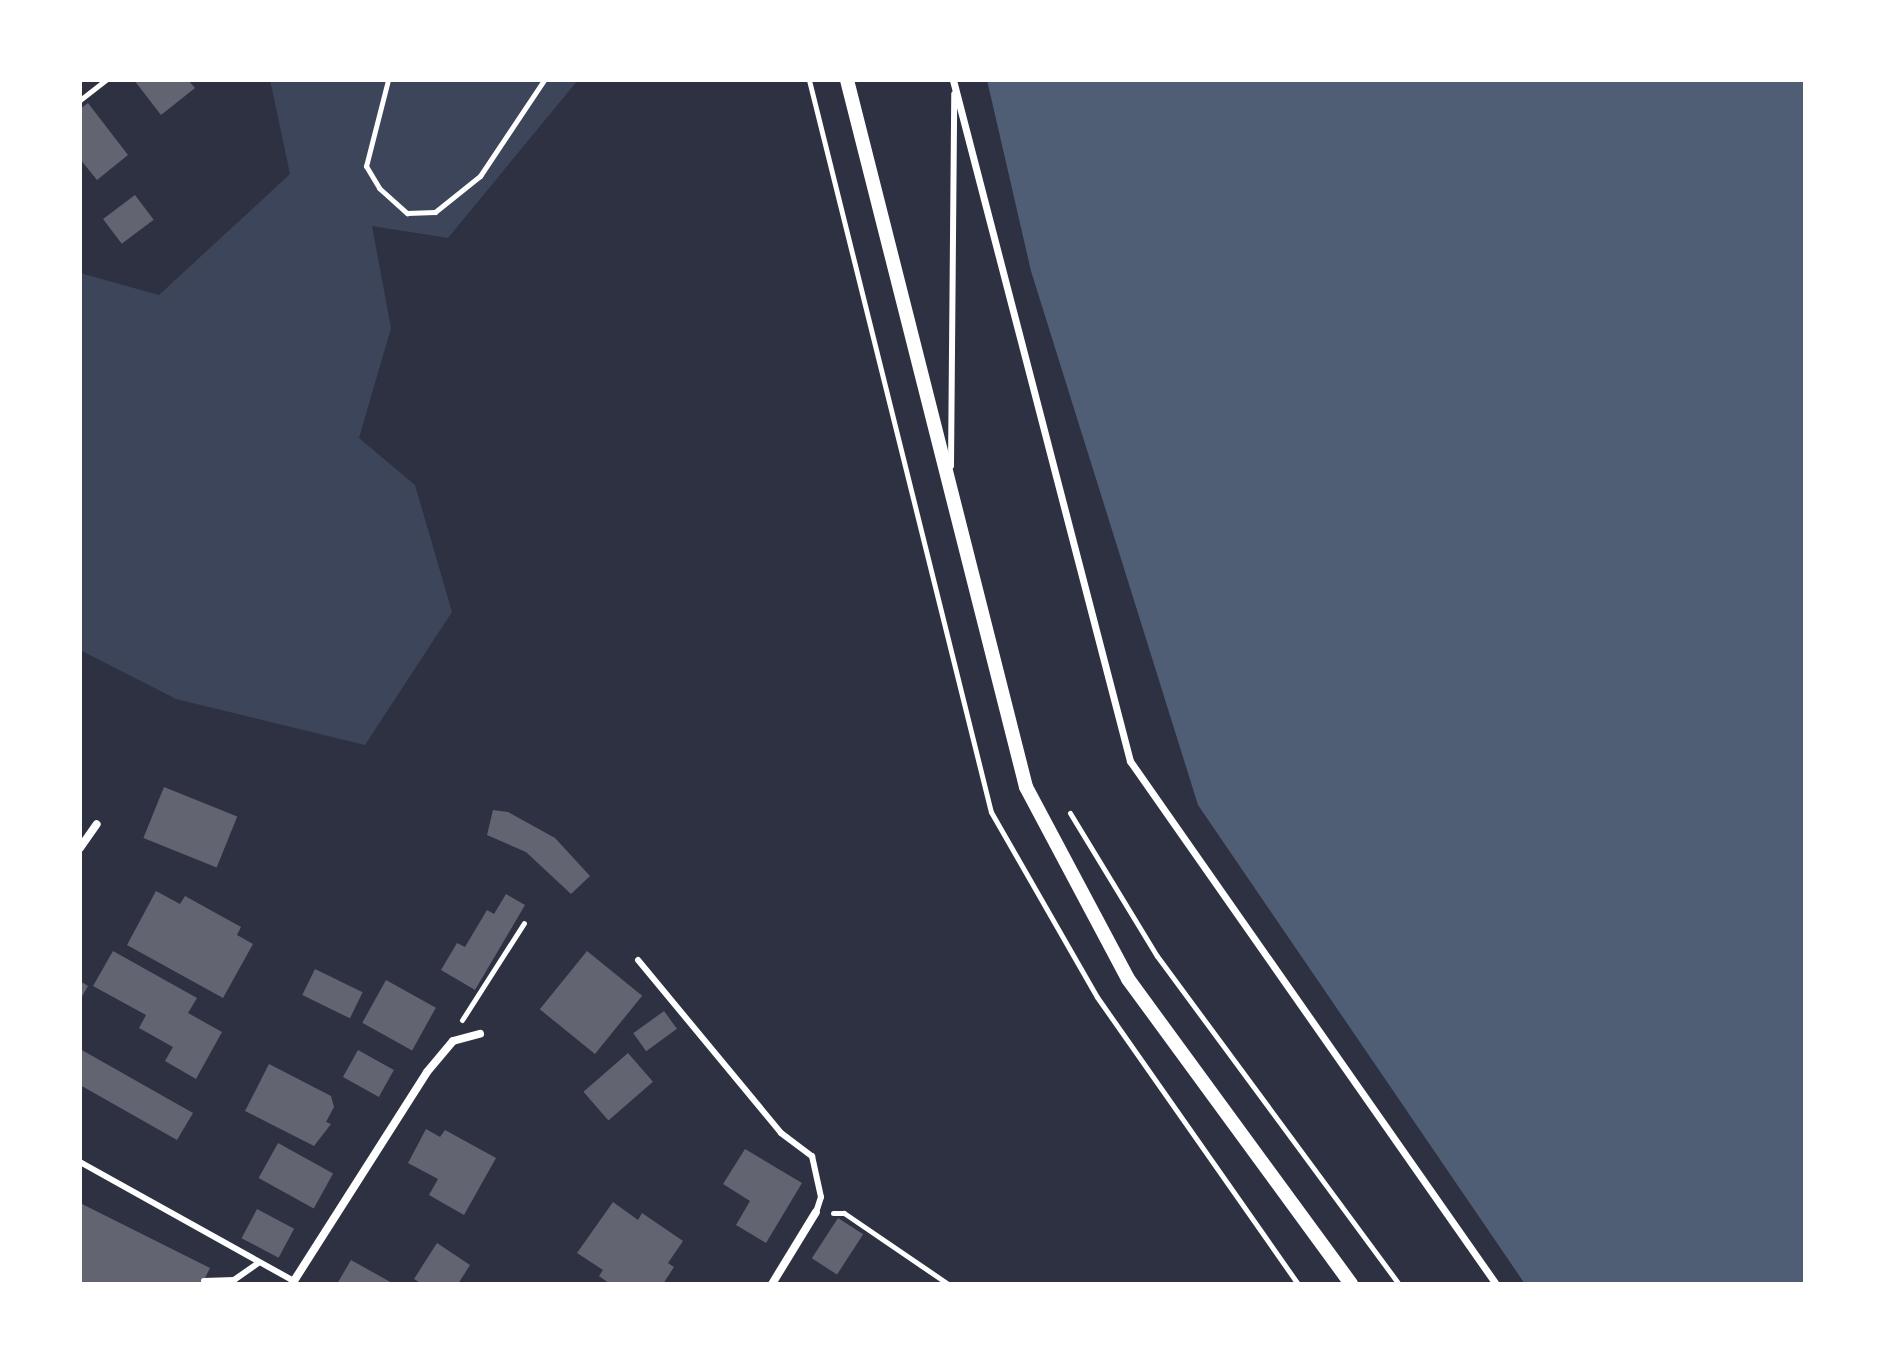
<!DOCTYPE html>
<style>
body{margin:0}
#map{position:relative;width:1885px;height:1364px;overflow:hidden;background:#2d3142;font-family:Mulish,sans-serif}
div>[style]{position:absolute}
.green>*{inset:0;background:#3c4559}
.water>*{inset:0;background:#4f5d75}
.building>*{inset:0;background:#626471;transform-origin:0 0}
.path>*{height:5px;margin:-2.5px;padding:0 2.5px;transform-origin:2.5px;border-radius:2.5px;background:#fff}
.service>*{height:6px;margin:-3px;padding:0 3px;transform-origin:3px;border-radius:3px;background:#fff}
.pedestrian>*{height:7px;margin:-3.5px;padding:0 3.5px;transform-origin:3.5px;border-radius:3.5px;background:#fff}
.minor>*{height:8px;margin:-4px;padding:0 4px;transform-origin:4px;border-radius:4px;background:#fff}
.tertiary>*{height:14px;margin:-7px;padding:0 7px;transform-origin:7px;border-radius:7px;background:#fff}
span{translate:-50% -50%;white-space:nowrap;text-align:center;line-height:1.15;-webkit-text-stroke:6px #fff;paint-order:stroke}
.frame{position:absolute;inset:0;border:82px solid #fff;pointer-events:none}
</style>
<div id="map">
<div class="green">
<i style="clip-path:polygon(270px 80px,578px 80px,448px 238px,372px 226px,391px 328px,359px 438px,415px 485px,452px 612px,365px 745px,176px 699px,80px 650px,80px 273px,159px 295px,290px 174px)"></i>
</div>
<div class="water">
<i style="clip-path:polygon(987px 80px,1805px 80px,1805px 1284px,1525px 1284px,1198px 805px,1031px 271px)"></i>
</div>
<div class="building">
<i style="clip-path:polygon(134px 80px,188px 80px,195px 88px,161px 115px)"></i>
<i style="clip-path:polygon(88px 103px,128px 155px,97px 180px,80px 159px,80px 109px)"></i>
<i style="left:135px;top:195px;width:31px;height:40px;rotate:53deg"></i>
<i style="left:164px;top:787px;width:79px;height:55px;rotate:22deg"></i>
<i style="clip-path:polygon(493px 810px,508px 812px,555px 838px,590px 876px,571px 894px,526px 852px,487px 835px)"></i>
<i style="clip-path:polygon(156px 891px,180px 904px,185px 896px,241px 927px,237px 935px,253px 944px,223px 998px,127px 945px)"></i>
<i style="clip-path:polygon(506px 894px,525px 905px,475px 990px,441px 970px,457px 943px,465px 947px,487px 910px,494px 914px)"></i>
<i style="clip-path:polygon(113px 951px,197px 998px,188px 1013px,222px 1032px,196px 1079px,165px 1061px,173px 1047px,139px 1028px,146px 1015px,93px 986px)"></i>
<i style="left:587px;top:951px;width:71px;height:75px;rotate:39deg"></i>
<i style="left:315px;top:969px;width:53px;height:29px;rotate:26deg"></i>
<i style="left:386px;top:980px;width:57px;height:49px;rotate:29deg"></i>
<i style="clip-path:polygon(80px 981px,88px 986px,80px 1000px)"></i>
<i style="left:664px;top:1011px;width:22px;height:38px;rotate:54deg"></i>
<i style="clip-path:polygon(80px 1049px,193px 1113px,177px 1140px,80px 1085px)"></i>
<i style="left:358px;top:1050px;width:41px;height:31px;rotate:29deg"></i>
<i style="left:628px;top:1053px;width:38px;height:59px;rotate:49deg"></i>
<i style="clip-path:polygon(269px 1064px,331px 1096px,334px 1107px,326px 1122px,331px 1124px,314px 1146px,245px 1111px)"></i>
<i style="clip-path:polygon(426px 1129px,440px 1137px,445px 1130px,496px 1158px,464px 1215px,429px 1195px,438px 1179px,408px 1163px)"></i>
<i style="left:278px;top:1143px;width:63px;height:40px;rotate:29deg"></i>
<i style="clip-path:polygon(745px 1149px,802px 1183px,766px 1243px,736px 1225px,750px 1201px,723px 1184px)"></i>
<i style="clip-path:polygon(613px 1202px,638px 1220px,642px 1213px,683px 1241px,668px 1263px,674px 1267px,663px 1284px,610px 1284px,599px 1276px,603px 1270px,577px 1253px)"></i>
<i style="clip-path:polygon(80px 1203px,210px 1268px,202px 1284px,80px 1284px)"></i>
<i style="left:257px;top:1209px;width:42px;height:33px;rotate:28deg"></i>
<i style="left:838px;top:1218px;width:30px;height:48px;rotate:33deg"></i>
<i style="clip-path:polygon(437px 1243px,470px 1265px,458px 1284px,422px 1284px,414px 1279px)"></i>
<i style="clip-path:polygon(351px 1260px,394px 1284px,337px 1284px)"></i>
</div>
<div class="path">
<i style="left:388px;top:80px;width:89px;rotate:104.3deg"></i>
<i style="left:366px;top:166px;width:26px;rotate:59deg"></i>
<i style="left:379px;top:188px;width:38px;rotate:42deg"></i>
<i style="left:407px;top:213px;width:28px;rotate:-2deg"></i>
<i style="left:435px;top:212px;width:58px;rotate:-38.7deg"></i>
<i style="left:480px;top:176px;width:115px;rotate:-56.3deg"></i>
<i style="left:809px;top:80px;width:754px;rotate:76.04deg"></i>
<i style="left:991px;top:812px;width:213px;rotate:60.2deg"></i>
<i style="left:1097px;top:997px;width:350px;rotate:55deg"></i>
<i style="left:80px;top:100px;width:33px;rotate:-38deg"></i>
<i style="left:1070px;top:813px;width:167px;rotate:58.7deg"></i>
<i style="left:1157px;top:956px;width:408px;rotate:53.6deg"></i>
<i style="left:462px;top:1020px;width:115px;rotate:-57.4deg"></i>
<i style="left:833px;top:1213px;width:11px"></i>
<i style="left:844px;top:1213px;width:126px;rotate:34.3deg"></i>
</div>
<div class="service">
<i style="left:951px;top:466px;width:372px;rotate:-89.5deg"></i>
<i style="left:638px;top:960px;width:224px;rotate:50.4deg"></i>
<i style="left:781px;top:1133px;width:39px;rotate:37deg"></i>
<i style="left:812px;top:1156px;width:42px;rotate:77.6deg"></i>
<i style="left:821px;top:1197px;width:16px;rotate:108deg"></i>
<i style="left:80px;top:1162px;width:245px;rotate:29.1deg"></i>
<i style="left:204px;top:1281px;width:30px;rotate:-2deg"></i>
<i style="left:234px;top:1280px;width:29px;rotate:-35deg"></i>
</div>
<div class="pedestrian">
<i style="left:953px;top:80px;width:704px;rotate:75.43deg"></i>
<i style="left:1130px;top:761px;width:638px;rotate:55.02deg"></i>
</div>
<div class="minor">
<i style="left:80px;top:848px;width:29px;rotate:-55deg"></i>
<i style="left:292px;top:1284px;width:251px;rotate:-57.5deg"></i>
<i style="left:427px;top:1072px;width:40px;rotate:-50deg"></i>
<i style="left:453px;top:1041px;width:28px;rotate:-15deg"></i>
<i style="left:772px;top:1284px;width:84px;rotate:-58.6deg"></i>
</div>
<div class="tertiary">
<i style="left:847px;top:80px;width:729px;rotate:75.79deg"></i>
<i style="left:1026px;top:787px;width:217px;rotate:62deg"></i>
<i style="left:1128px;top:979px;width:378px;rotate:53.8deg"></i>
</div>
<div class="frame"></div>
</div>
